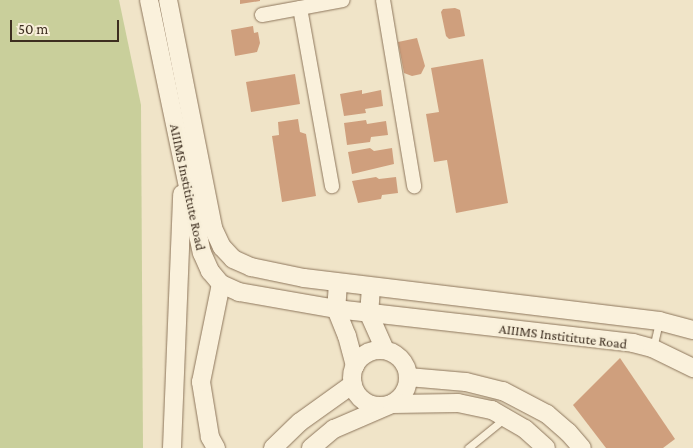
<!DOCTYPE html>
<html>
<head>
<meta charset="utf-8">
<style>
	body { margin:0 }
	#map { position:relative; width:693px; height:448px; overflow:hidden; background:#f0e4c8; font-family:"Crimson Pro",serif }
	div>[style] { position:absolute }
	.green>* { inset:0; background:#c9cf9b }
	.building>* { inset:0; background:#cf9f7d }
	.roads { filter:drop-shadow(0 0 1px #8d765c) drop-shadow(0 0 1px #8d765c) }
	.service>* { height:7px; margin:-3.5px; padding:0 3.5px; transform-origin:3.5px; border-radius:3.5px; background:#faf1dc }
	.minor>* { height:14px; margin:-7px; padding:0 7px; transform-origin:7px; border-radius:7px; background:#faf1dc }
	.tertiary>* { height:18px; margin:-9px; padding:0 9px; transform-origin:9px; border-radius:9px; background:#faf1dc }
	.tertiary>.ring { margin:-9px; padding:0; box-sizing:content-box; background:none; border:18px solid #faf1dc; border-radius:50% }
	span { translate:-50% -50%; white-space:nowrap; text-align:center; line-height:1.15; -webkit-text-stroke:4.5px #f7eed8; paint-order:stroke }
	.street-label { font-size:14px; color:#3d2e20 }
	.scale { position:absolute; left:10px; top:20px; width:109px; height:22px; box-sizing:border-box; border:2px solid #3d2e20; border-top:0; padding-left:6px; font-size:15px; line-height:18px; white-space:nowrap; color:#3d2e20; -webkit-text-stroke:4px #f7eed8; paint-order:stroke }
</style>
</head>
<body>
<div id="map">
	<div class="green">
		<div style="clip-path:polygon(0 0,119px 0,141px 105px,143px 448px,0 448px)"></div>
	</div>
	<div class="building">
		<div style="clip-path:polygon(240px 0,260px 0,260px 1px,240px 4px)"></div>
		<div style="clip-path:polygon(455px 8px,460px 10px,465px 36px,449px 39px,446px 36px,441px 12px,443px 9px)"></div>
		<div style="clip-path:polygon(253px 26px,254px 33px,258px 32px,260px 43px,257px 52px,235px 56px,231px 30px)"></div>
		<div style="clip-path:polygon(417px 38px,425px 66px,421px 74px,412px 76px,404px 73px,398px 42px)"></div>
		<div style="clip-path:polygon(483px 59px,508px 203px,456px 213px,447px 160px,434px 162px,426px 114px,439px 112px,431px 68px)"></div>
		<div style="clip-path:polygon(295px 74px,300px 104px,251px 112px,246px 82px)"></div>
		<div style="clip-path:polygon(362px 90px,362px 94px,381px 90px,383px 106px,365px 109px,366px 113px,344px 116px,340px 94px)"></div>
		<div style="clip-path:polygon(298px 119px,300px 132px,306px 134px,316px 196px,282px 202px,272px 136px,279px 135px,278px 122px)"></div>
		<div style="clip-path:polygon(366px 120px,367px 124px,386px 121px,388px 135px,371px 137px,370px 142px,347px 145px,344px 123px)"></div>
		<div style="clip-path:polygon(370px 148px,374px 151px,392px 148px,394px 164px,352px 174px,348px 152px)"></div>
		<div style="clip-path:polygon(376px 177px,379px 179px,396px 177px,398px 193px,382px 195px,381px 199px,358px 203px,352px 181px)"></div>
		<div style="clip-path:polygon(620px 358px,675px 439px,663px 448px,606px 448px,573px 405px)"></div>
	</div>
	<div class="roads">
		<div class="service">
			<div style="left:653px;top:348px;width:27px;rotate:-77deg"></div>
			<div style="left:468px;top:448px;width:48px;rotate:-39deg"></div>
		</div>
		<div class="minor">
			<div style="left:383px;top:0;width:189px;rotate:80.5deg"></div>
			<div style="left:300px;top:8px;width:181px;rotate:79.8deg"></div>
			<div style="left:262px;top:15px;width:82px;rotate:-10.5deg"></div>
		</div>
		<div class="tertiary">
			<div style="left:149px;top:0;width:258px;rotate:78.2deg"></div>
			<div style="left:202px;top:253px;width:20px;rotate:66deg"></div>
			<div style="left:210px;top:271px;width:17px;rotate:50deg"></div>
			<div style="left:221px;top:284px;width:20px;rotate:24deg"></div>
			<div style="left:239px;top:292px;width:98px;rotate:9.9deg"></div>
			<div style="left:336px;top:309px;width:299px;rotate:6.5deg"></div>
			<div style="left:633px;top:343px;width:20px;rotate:15deg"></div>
			<div style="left:652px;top:348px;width:46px;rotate:26deg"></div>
			<div style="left:168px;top:0;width:232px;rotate:78.8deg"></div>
			<div style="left:213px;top:228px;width:21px;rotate:65deg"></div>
			<div style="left:222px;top:247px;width:16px;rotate:47deg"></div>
			<div style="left:233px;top:259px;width:20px;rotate:24deg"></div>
			<div style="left:251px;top:267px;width:54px;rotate:11.7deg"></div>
			<div style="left:304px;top:278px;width:358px;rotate:6.9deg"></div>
			<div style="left:659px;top:321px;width:35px;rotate:15deg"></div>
			<div style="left:338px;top:283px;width:26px;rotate:94deg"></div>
			<div style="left:336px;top:309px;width:29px;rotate:68deg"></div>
			<div style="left:347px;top:336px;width:31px;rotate:75deg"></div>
			<div style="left:371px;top:287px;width:27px;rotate:94deg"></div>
			<div style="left:369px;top:314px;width:39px;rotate:66deg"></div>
			<div class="ring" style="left:352px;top:350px;width:38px;height:38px"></div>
			<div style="left:408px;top:377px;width:58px;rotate:4.9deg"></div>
			<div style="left:466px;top:382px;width:38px;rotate:14deg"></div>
			<div style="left:503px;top:391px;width:50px;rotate:27.6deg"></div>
			<div style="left:547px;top:414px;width:28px;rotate:41deg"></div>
			<div style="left:568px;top:432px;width:21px;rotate:49deg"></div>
			<div style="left:172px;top:448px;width:254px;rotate:-87.7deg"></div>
			<div style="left:216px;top:448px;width:13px;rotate:-119deg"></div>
			<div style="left:210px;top:437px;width:56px;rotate:-99.3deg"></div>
			<div style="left:201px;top:382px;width:100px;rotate:-78.5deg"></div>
			<div style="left:273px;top:448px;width:37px;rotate:-44deg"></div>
			<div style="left:300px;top:422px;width:65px;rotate:-35.6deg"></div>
			<div style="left:311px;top:448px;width:30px;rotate:-40deg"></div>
			<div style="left:334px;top:429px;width:63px;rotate:-23.3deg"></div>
			<div style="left:392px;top:404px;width:66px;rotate:-0.9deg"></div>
			<div style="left:458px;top:403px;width:35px;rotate:12deg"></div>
			<div style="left:492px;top:410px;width:38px;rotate:30deg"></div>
			<div style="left:525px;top:429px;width:28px;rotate:42deg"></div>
		</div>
	</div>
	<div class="street-label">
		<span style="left:188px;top:187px;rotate:78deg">AIIIMS Instititute Road</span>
		<span style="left:563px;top:336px;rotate:7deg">AIIIMS Instititute Road</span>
	</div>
	<div class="scale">50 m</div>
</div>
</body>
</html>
